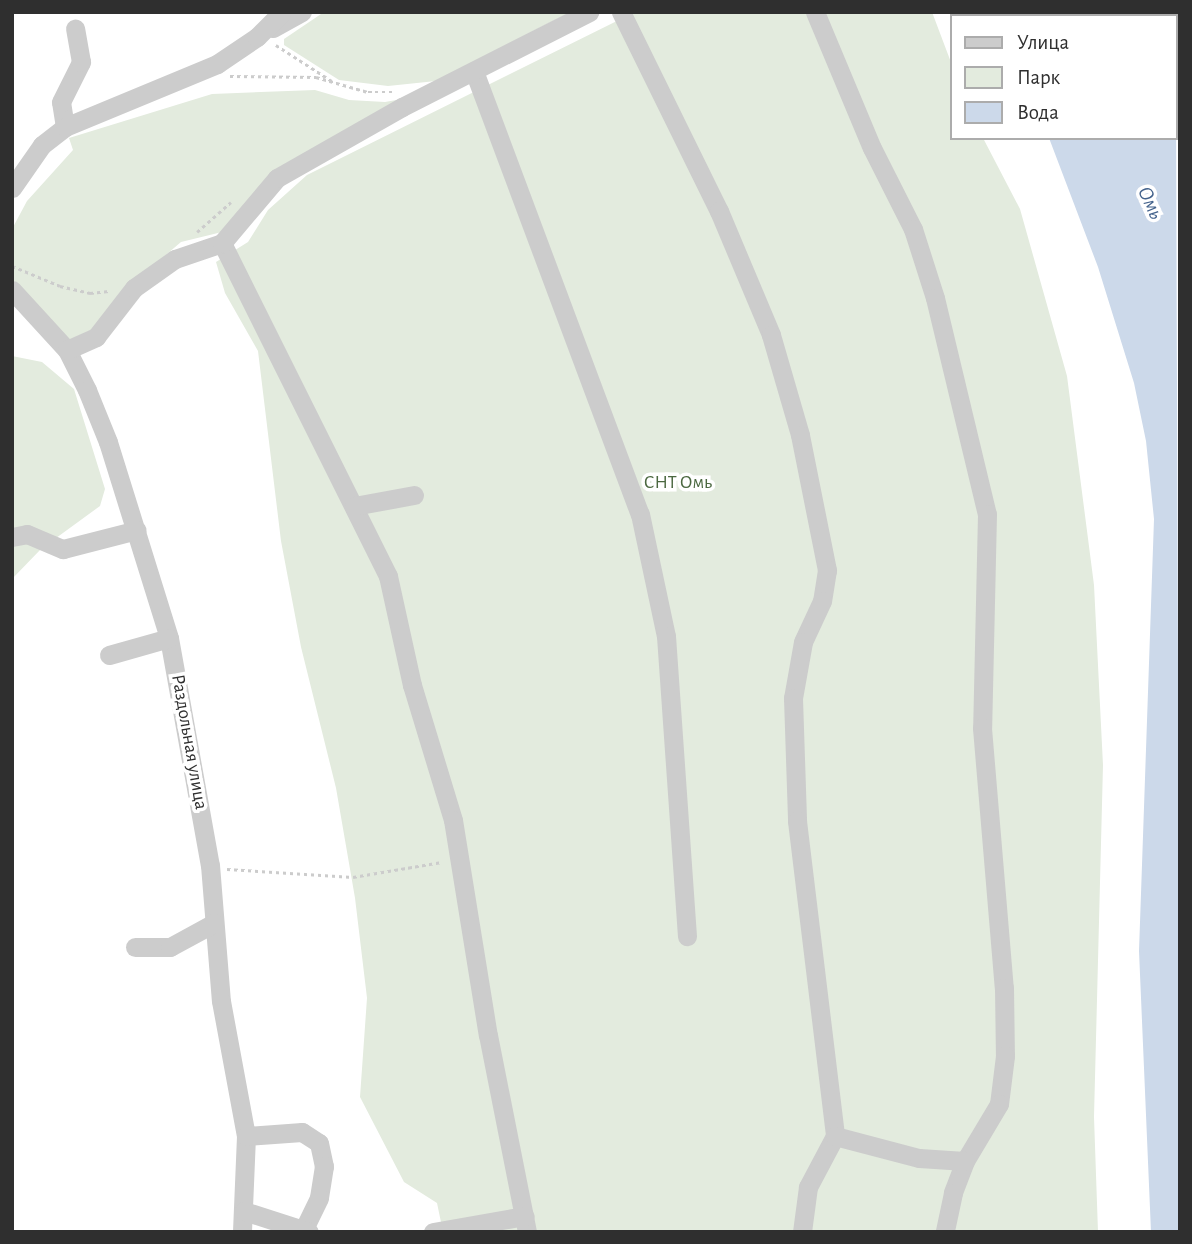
<!DOCTYPE html>
<html>
<head>
<meta charset="utf-8">
<style>
	body { margin:0 }
	#map { position:relative; width:1192px; height:1244px; overflow:hidden; background:#fff; font-family:"Alegreya Sans",sans-serif }
	div>[style] { position:absolute }
	.green>* { inset:0; background:#e3ebde }
	.water>* { inset:0; background:#ccd9ea }
	.path>* { height:2.5px; margin-top:-1.25px; transform-origin:0; background:repeating-linear-gradient(90deg,#ccc 0 3.5px,transparent 0 7px) }
	.minor>* { height:19px; margin:-9.5px; padding:0 9.5px; transform-origin:9.5px; border-radius:9.5px; background:#ccc }
	span { translate:-50% -50%; white-space:nowrap; text-align:center; line-height:1.15; -webkit-text-stroke:7px #fff; paint-order:stroke }
	.park-label { font-size:19px; color:#4b6840 }
	.street-label { font-size:19px; color:#2f2f2f }
	.water-label { font-size:21px; color:#43628c; font-style:italic }
	.frame { position:absolute; inset:0; border:14px solid #2f2f2f; pointer-events:none }
	.legend { position:absolute; left:950px; top:14px; width:228px; height:126px; box-sizing:border-box; background:#fff; border:2px solid #acacac; margin:0; padding:9px 12px; list-style:none; font-size:21px; color:#2f2f2f }
	.legend li { display:flex; align-items:center; gap:14px; height:35px }
	.legend b { width:35px; border:2px solid #acacac }
</style>
</head>
<body>
<div id="map">
	<div class="green">
		<div style="clip-path:polygon(324px 12px,570px 12px,436px 81px,388px 86px,339px 80px,284px 45px,284px 39px)"></div>
		<div style="clip-path:polygon(635px 12px,932px 12px,952px 65px,952px 138px,983px 138px,1020px 209px,1067px 376px,1094px 585px,1103px 765px,1094px 1117px,1098px 1232px,443px 1232px,437px 1203px,404px 1182px,360px 1097px,367px 998px,355px 898px,336px 788px,301px 647px,281px 541px,258px 351px,225px 293px,216px 262px,248px 242px,268px 210px,307px 175px)"></div>
		<div style="clip-path:polygon(315px 90px,349px 100px,385px 102px,413px 97px,355px 128px,222px 232px,181px 242px,139px 278px,96px 328px,67px 341px,18px 291px,12px 275px,12px 229px,27px 201px,73px 150px,69px 138px,212px 94px)"></div>
		<div style="clip-path:polygon(12px 356px,42px 362px,74px 389px,105px 489px,100px 506px,41px 549px,12px 579px)"></div>
	</div>
	<div class="water">
		<div style="clip-path:polygon(995px 12px,1135px 12px,1137px 16px,997px 16px)"></div>
		<div style="clip-path:polygon(1176px 106px,1180px 1232px,1151px 1232px,1139px 951px,1154px 519px,1146px 441px,1134px 383px,1098px 267px,1049px 138px,1176px 138px)"></div>
	</div>
	<div class="path">
		<div style="left:276px;top:45px;width:67px;rotate:32.7deg"></div>
		<div style="left:230px;top:76px;width:86px;rotate:0.7deg"></div>
		<div style="left:316px;top:77px;width:54px;rotate:16.1deg"></div>
		<div style="left:368px;top:92px;width:25px"></div>
		<div style="left:197px;top:232px;width:45px;rotate:-41.4deg"></div>
		<div style="left:12px;top:266px;width:52px;rotate:22.6deg"></div>
		<div style="left:60px;top:286px;width:31px;rotate:13deg"></div>
		<div style="left:90px;top:293px;width:19px;rotate:-6deg"></div>
		<div style="left:227px;top:869px;width:126px;rotate:3.6deg"></div>
		<div style="left:353px;top:877px;width:90px;rotate:-9.6deg"></div>
	</div>
	<div class="minor">
		<div style="left:621px;top:12px;width:222px;rotate:63.8deg"></div>
		<div style="left:719px;top:211px;width:134px;rotate:67.2deg"></div>
		<div style="left:771px;top:335px;width:104px;rotate:73.8deg"></div>
		<div style="left:800px;top:435px;width:138px;rotate:78.7deg"></div>
		<div style="left:827px;top:570px;width:31px;rotate:99deg"></div>
		<div style="left:822px;top:601px;width:45px;rotate:114.9deg"></div>
		<div style="left:803px;top:642px;width:57px;rotate:100.1deg"></div>
		<div style="left:793px;top:698px;width:123px;rotate:88.1deg"></div>
		<div style="left:797px;top:821px;width:317px;rotate:83.1deg"></div>
		<div style="left:835px;top:1136px;width:58px;rotate:117.9deg"></div>
		<div style="left:808px;top:1187px;width:45px;rotate:97.6deg"></div>
		<div style="left:815px;top:12px;width:147px;rotate:67.3deg"></div>
		<div style="left:872px;top:148px;width:91px;rotate:63.2deg"></div>
		<div style="left:913px;top:229px;width:72px;rotate:72.3deg"></div>
		<div style="left:935px;top:298px;width:222px;rotate:76.5deg"></div>
		<div style="left:987px;top:514px;width:214px;rotate:91.3deg"></div>
		<div style="left:982px;top:728px;width:261px;rotate:85.2deg"></div>
		<div style="left:1004px;top:988px;width:68px;rotate:89.2deg"></div>
		<div style="left:1005px;top:1056px;width:48px;rotate:97.1deg"></div>
		<div style="left:999px;top:1104px;width:66px;rotate:120.8deg"></div>
		<div style="left:965px;top:1161px;width:34px;rotate:111deg"></div>
		<div style="left:953px;top:1193px;width:40px;rotate:102deg"></div>
		<div style="left:273px;top:28px;width:33px;rotate:-29deg"></div>
		<div style="left:474px;top:71px;width:473px;rotate:69.5deg"></div>
		<div style="left:640px;top:514px;width:125px;rotate:78deg"></div>
		<div style="left:666px;top:636px;width:301px;rotate:86deg"></div>
		<div style="left:65px;top:127px;width:25px;rotate:-99deg"></div>
		<div style="left:61px;top:102px;width:45px;rotate:-63.4deg"></div>
		<div style="left:81px;top:62px;width:34px;rotate:-100deg"></div>
		<div style="left:12px;top:188px;width:52px;rotate:-55.1deg"></div>
		<div style="left:42px;top:145px;width:29px;rotate:-38deg"></div>
		<div style="left:65px;top:127px;width:165px;rotate:-22.5deg"></div>
		<div style="left:217px;top:64px;width:48px;rotate:-34deg"></div>
		<div style="left:257px;top:37px;width:35px;rotate:-45deg"></div>
		<div style="left:222px;top:243px;width:372px;rotate:63.5deg"></div>
		<div style="left:388px;top:576px;width:112px;rotate:77.6deg"></div>
		<div style="left:412px;top:685px;width:141px;rotate:73.1deg"></div>
		<div style="left:453px;top:820px;width:218px;rotate:80.8deg"></div>
		<div style="left:488px;top:1035px;width:201px;rotate:78.8deg"></div>
		<div style="left:12px;top:290px;width:81px;rotate:47.5deg"></div>
		<div style="left:67px;top:350px;width:45px;rotate:63.4deg"></div>
		<div style="left:87px;top:390px;width:56px;rotate:68deg"></div>
		<div style="left:108px;top:442px;width:205px;rotate:72.7deg"></div>
		<div style="left:169px;top:638px;width:231px;rotate:79.8deg"></div>
		<div style="left:210px;top:865px;width:136px;rotate:85.4deg"></div>
		<div style="left:221px;top:1001px;width:137px;rotate:79.5deg"></div>
		<div style="left:246px;top:1136px;width:96px;rotate:92.4deg"></div>
		<div style="left:67px;top:350px;width:32px;rotate:-24deg"></div>
		<div style="left:96px;top:337px;width:62px;rotate:-52.2deg"></div>
		<div style="left:134px;top:288px;width:50px;rotate:-35.3deg"></div>
		<div style="left:175px;top:259px;width:50px;rotate:-18.8deg"></div>
		<div style="left:222px;top:243px;width:85px;rotate:-49.8deg"></div>
		<div style="left:277px;top:178px;width:144px;rotate:-29.6deg"></div>
		<div style="left:402px;top:107px;width:210px;rotate:-26.9deg"></div>
		<div style="left:354px;top:506px;width:61px;rotate:-10.4deg"></div>
		<div style="left:12px;top:537px;width:15px;rotate:-11deg"></div>
		<div style="left:27px;top:534px;width:39px;rotate:23deg"></div>
		<div style="left:63px;top:549px;width:76px;rotate:-14.4deg"></div>
		<div style="left:109px;top:655px;width:62px;rotate:-15.8deg"></div>
		<div style="left:135px;top:947px;width:35px"></div>
		<div style="left:170px;top:947px;width:50px;rotate:-28.6deg"></div>
		<div style="left:246px;top:1136px;width:56px;rotate:-4.1deg"></div>
		<div style="left:302px;top:1132px;width:20px;rotate:33deg"></div>
		<div style="left:319px;top:1143px;width:24px;rotate:78deg"></div>
		<div style="left:324px;top:1166px;width:32px;rotate:99deg"></div>
		<div style="left:319px;top:1198px;width:34px;rotate:116deg"></div>
		<div style="left:835px;top:1136px;width:87px;rotate:14.7deg"></div>
		<div style="left:919px;top:1158px;width:46px;rotate:3.7deg"></div>
		<div style="left:244px;top:1211px;width:68px;rotate:17.9deg"></div>
		<div style="left:433px;top:1232px;width:93px;rotate:-9.9deg"></div>
	</div>
	<div class="park-label">
		<span style="left:678px;top:483px">СНТ Омь</span>
	</div>
	<div class="street-label">
		<span style="left:189px;top:742px;rotate:80deg">Раздольная улица</span>
	</div>
	<div class="water-label">
		<span style="left:1150px;top:203px;rotate:65deg">Омь</span>
	</div>
	<div class="frame"></div>
	<ul class="legend">
	<li><b style="height:9px;background:#ccc"></b>Улица</li>
	<li><b style="height:19px;background:#e3ebde"></b>Парк</li>
	<li><b style="height:19px;background:#ccd9ea"></b>Вода</li>
	</ul>
</div>
</body>
</html>
